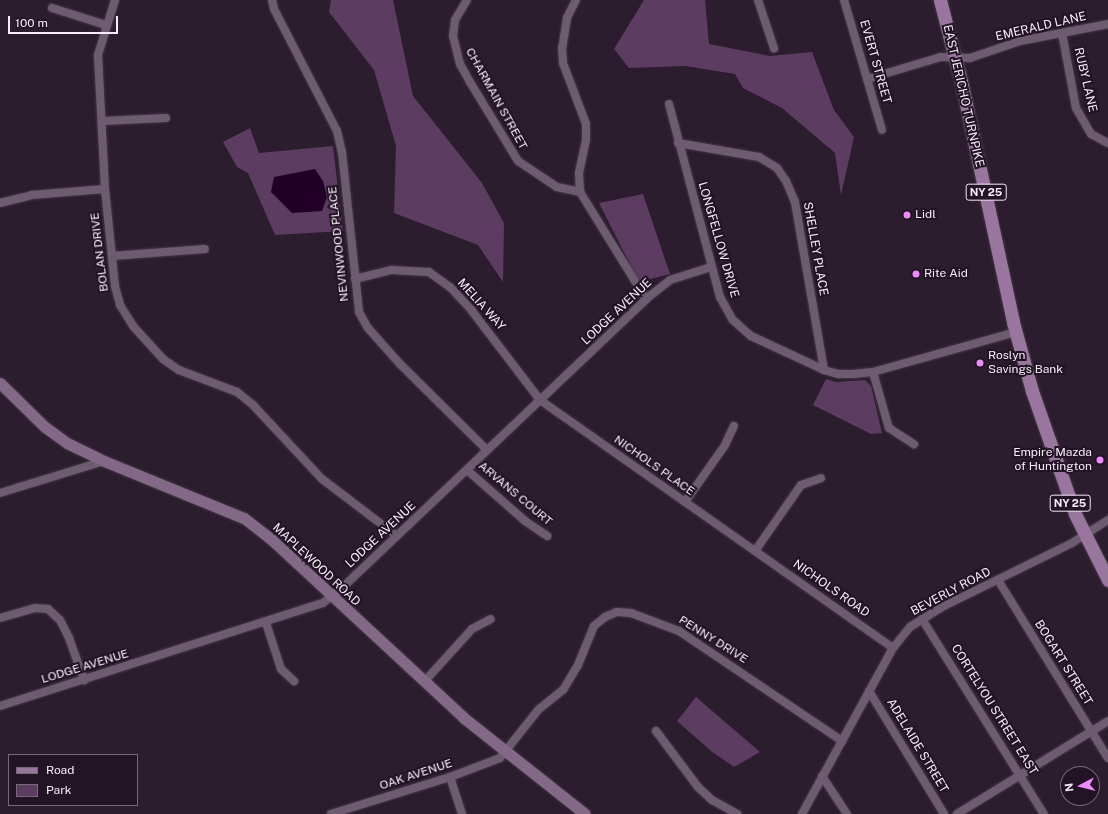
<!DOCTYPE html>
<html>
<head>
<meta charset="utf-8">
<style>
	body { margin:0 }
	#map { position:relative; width:1108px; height:814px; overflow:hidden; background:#2c1d2e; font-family:"Public Sans",sans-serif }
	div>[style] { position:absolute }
	.green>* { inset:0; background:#5d3c62 }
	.water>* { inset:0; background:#210027 }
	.roads { filter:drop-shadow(0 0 1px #463948) drop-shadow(0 0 1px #463948) }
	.street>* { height:8px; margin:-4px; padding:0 4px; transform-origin:4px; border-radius:4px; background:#6d5c70 }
	.secondary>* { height:11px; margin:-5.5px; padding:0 5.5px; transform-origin:5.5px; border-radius:5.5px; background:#836987 }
	.primary>* { height:13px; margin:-6.5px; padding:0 6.5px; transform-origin:6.5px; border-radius:6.5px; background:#99769e }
	.dots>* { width:11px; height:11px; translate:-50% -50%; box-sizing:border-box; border:2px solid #221424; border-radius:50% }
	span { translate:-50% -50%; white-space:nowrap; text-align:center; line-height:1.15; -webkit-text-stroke:4px #221424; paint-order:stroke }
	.shield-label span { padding:1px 3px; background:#221424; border:1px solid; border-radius:3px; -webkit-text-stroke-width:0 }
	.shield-label { font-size:11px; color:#f6ecf7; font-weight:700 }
	.street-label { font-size:12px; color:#f6ecf7 }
	.poi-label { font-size:12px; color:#f6ecf7 }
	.left { translate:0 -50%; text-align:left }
	.right { translate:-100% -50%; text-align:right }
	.legend { position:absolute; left:8px; top:754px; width:130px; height:52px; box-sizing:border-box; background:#221424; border:1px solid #776a78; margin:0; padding:5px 7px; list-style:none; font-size:12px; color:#f6ecf7 }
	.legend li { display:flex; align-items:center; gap:8px; height:20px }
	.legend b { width:20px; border:1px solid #776a78 }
	.north { position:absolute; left:1060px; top:766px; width:40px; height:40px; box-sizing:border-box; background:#221424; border:1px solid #776a78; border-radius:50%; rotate:263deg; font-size:11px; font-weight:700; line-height:16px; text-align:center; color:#f6ecf7 }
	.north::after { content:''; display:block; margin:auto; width:14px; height:18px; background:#ec8cfb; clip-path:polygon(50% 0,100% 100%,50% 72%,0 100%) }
	.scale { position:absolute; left:8px; top:16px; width:110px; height:18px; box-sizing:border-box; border:2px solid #f6ecf7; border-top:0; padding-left:5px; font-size:12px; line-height:14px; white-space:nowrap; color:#f6ecf7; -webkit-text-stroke:3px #221424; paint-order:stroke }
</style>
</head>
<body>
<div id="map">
	<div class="green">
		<div style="clip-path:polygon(331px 0,393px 0,413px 96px,482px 183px,504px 223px,503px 282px,478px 245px,394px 213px,396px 146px,374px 70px,329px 12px)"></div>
		<div style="clip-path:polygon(644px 0,705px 0,709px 44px,770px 56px,812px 52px,834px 110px,854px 137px,841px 195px,835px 153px,782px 108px,743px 88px,735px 74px,685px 66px,629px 68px,614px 49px)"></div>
		<div style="clip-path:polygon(evenodd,250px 128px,259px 153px,333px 146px,343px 231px,275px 235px,248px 173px,237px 167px,223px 142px,250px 128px,315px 169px,279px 198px,271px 192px,315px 169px)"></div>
		<div style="clip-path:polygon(643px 194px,670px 274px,639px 282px,599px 203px)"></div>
		<div style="clip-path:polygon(826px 379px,836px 382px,865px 380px,871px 386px,882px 433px,871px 434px,813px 405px)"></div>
		<div style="clip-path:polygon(696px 697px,760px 752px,734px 767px,711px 751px,677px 721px)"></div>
	</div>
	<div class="water">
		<div style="clip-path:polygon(315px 169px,323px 181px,327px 197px,322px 211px,292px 213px,271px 192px,274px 177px)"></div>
	</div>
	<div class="roads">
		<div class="street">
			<div style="left:115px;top:0;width:58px;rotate:107.2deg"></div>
			<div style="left:98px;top:55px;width:134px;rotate:87deg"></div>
			<div style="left:105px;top:189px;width:98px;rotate:84.1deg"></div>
			<div style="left:115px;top:286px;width:20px;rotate:75deg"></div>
			<div style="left:120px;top:305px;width:25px;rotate:58deg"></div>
			<div style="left:133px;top:326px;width:45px;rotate:47.7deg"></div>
			<div style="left:163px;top:359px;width:19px;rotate:35deg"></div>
			<div style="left:179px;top:370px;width:62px;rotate:20.8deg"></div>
			<div style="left:237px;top:392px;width:21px;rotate:39deg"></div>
			<div style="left:253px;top:405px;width:101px;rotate:47deg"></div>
			<div style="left:322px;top:479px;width:94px;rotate:37.2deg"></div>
			<div style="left:272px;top:0;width:9px;rotate:77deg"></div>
			<div style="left:274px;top:9px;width:137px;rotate:62.7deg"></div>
			<div style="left:337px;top:131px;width:22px;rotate:77deg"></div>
			<div style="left:342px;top:152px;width:161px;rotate:83.9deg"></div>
			<div style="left:359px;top:312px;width:18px;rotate:61deg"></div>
			<div style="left:368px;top:328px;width:48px;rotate:48.4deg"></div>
			<div style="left:400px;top:364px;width:122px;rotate:44.7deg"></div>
			<div style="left:467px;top:0;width:23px;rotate:121deg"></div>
			<div style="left:455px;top:20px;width:16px;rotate:97deg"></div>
			<div style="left:453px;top:36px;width:29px;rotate:76deg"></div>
			<div style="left:460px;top:64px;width:21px;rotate:61deg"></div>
			<div style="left:470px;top:82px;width:92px;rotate:58.7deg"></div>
			<div style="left:518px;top:161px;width:47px;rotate:33.7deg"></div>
			<div style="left:557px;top:187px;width:24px;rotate:12deg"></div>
			<div style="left:580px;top:192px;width:126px;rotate:58.3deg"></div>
			<div style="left:576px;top:0;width:20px;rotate:117deg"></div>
			<div style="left:567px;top:18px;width:30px;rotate:99deg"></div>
			<div style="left:562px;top:48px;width:15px;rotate:86deg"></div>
			<div style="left:563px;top:63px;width:65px;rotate:69.3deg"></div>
			<div style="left:586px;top:124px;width:16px;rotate:90deg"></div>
			<div style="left:586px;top:140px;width:34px;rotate:102deg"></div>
			<div style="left:579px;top:173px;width:19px;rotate:87deg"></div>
			<div style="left:758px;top:0;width:51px;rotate:71.6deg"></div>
			<div style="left:844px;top:0;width:135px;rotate:73.7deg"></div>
			<div style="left:52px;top:8px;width:57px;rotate:17.5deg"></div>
			<div style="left:1062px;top:33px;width:76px;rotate:79.4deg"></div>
			<div style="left:1076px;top:108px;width:30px;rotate:60deg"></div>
			<div style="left:1091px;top:134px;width:19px;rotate:28deg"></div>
			<div style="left:867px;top:79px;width:77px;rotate:-16.6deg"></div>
			<div style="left:941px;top:57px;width:29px;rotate:2deg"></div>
			<div style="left:970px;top:58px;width:53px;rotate:-18.8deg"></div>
			<div style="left:1020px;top:41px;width:90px;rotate:-10.9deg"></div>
			<div style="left:669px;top:104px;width:200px;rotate:75.2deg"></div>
			<div style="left:720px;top:297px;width:26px;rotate:61deg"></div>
			<div style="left:733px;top:320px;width:24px;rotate:42deg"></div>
			<div style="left:751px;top:336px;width:81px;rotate:25deg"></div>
			<div style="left:824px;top:370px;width:15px;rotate:16deg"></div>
			<div style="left:838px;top:374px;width:15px"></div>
			<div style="left:853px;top:374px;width:20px;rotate:-6deg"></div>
			<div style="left:873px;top:372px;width:148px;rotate:-15.6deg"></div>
			<div style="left:102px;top:121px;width:64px;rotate:-2.7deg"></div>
			<div style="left:678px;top:143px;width:82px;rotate:9.8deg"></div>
			<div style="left:759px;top:157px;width:21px;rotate:31deg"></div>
			<div style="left:777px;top:168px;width:16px;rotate:55deg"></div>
			<div style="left:786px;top:181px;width:23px;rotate:67deg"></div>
			<div style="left:795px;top:202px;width:170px;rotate:80.2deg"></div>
			<div style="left:0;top:203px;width:32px;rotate:-14deg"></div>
			<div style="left:31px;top:195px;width:74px;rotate:-4.6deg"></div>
			<div style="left:112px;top:256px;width:93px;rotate:-4.3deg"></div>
			<div style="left:355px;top:279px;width:37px;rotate:-14deg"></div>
			<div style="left:391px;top:270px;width:38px;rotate:3deg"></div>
			<div style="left:429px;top:272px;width:26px;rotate:36deg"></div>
			<div style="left:450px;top:287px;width:33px;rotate:47deg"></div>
			<div style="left:472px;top:311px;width:112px;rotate:52.6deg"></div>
			<div style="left:540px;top:400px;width:431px;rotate:35.1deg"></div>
			<div style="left:873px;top:372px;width:58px;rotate:74.1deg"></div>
			<div style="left:889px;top:428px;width:30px;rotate:33deg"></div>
			<div style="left:467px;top:470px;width:77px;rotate:41.3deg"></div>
			<div style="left:525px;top:521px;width:27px;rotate:34deg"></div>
			<div style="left:0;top:493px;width:109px;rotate:-17.1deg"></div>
			<div style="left:685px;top:502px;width:70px;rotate:-54.9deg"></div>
			<div style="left:725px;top:445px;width:21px;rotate:-65deg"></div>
			<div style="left:755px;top:551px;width:80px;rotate:-55.1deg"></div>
			<div style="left:801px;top:485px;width:21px;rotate:-19deg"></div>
			<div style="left:998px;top:580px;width:209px;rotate:58.3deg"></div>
			<div style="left:0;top:618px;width:36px;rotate:-16deg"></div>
			<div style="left:35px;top:608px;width:13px;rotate:4deg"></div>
			<div style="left:48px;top:609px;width:16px;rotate:43deg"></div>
			<div style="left:60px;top:620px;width:20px;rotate:63deg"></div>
			<div style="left:69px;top:638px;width:45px;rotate:70.3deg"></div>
			<div style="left:922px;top:619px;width:230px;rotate:58deg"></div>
			<div style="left:266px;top:623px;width:48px;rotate:71.9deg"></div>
			<div style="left:281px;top:669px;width:18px;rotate:43deg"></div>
			<div style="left:424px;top:682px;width:72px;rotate:-47.8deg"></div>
			<div style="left:472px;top:629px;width:21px;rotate:-28deg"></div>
			<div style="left:869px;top:691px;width:144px;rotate:58.6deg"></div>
			<div style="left:0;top:706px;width:339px;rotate:-17.7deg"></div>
			<div style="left:323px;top:603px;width:26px;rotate:-39deg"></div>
			<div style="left:343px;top:587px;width:418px;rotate:-43.5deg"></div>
			<div style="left:646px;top:299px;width:31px;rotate:-38deg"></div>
			<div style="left:670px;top:280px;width:43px;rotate:-17.6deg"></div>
			<div style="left:656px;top:731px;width:70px;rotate:53.1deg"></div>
			<div style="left:698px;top:787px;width:19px;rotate:43deg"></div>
			<div style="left:712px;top:800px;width:29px;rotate:29deg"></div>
			<div style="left:822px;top:776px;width:45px;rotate:56.7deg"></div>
			<div style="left:450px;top:777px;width:39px;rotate:72deg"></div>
			<div style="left:331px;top:814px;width:125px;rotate:-17.3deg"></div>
			<div style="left:450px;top:777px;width:53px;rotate:-20.8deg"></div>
			<div style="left:500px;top:758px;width:61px;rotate:-51.6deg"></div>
			<div style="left:538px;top:710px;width:32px;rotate:-39deg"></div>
			<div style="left:563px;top:690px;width:29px;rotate:-59deg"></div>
			<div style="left:578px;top:665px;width:42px;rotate:-67.7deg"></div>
			<div style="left:594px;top:626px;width:14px;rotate:-39deg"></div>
			<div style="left:605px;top:617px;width:13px;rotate:-23deg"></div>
			<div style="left:617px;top:612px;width:14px;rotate:4deg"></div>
			<div style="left:631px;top:613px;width:51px;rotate:20.6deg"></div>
			<div style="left:679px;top:631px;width:197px;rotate:34deg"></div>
			<div style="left:802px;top:814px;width:189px;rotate:-61.3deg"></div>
			<div style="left:893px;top:648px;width:27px;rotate:-51deg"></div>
			<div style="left:910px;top:627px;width:38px;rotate:-32deg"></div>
			<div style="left:942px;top:607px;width:145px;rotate:-26.2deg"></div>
			<div style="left:1072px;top:543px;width:43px;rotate:-32.6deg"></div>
			<div style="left:957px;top:814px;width:177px;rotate:-31.6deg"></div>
		</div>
		<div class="secondary">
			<div style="left:0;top:383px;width:63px;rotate:44.4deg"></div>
			<div style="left:45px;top:427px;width:27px;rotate:36deg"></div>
			<div style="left:67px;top:443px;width:41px;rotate:25.9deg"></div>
			<div style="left:104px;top:461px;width:151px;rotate:22.2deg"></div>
			<div style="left:244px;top:518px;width:34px;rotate:38deg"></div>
			<div style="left:271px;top:539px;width:263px;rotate:42.8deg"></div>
			<div style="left:464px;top:718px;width:154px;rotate:38.4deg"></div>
		</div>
		<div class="primary">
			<div style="left:940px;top:0;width:84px;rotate:75.5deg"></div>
			<div style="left:961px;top:81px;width:247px;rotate:77.8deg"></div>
			<div style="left:1013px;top:322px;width:72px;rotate:74.6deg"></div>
			<div style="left:1032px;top:391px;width:130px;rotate:70.7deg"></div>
			<div style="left:1075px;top:514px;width:74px;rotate:63.4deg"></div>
		</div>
	</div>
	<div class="dots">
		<div style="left:907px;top:215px;background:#ec8cfb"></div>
		<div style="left:916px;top:274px;background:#ec8cfb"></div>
		<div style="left:980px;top:363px;background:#ec8cfb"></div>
		<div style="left:1100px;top:460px;background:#ec8cfb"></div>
	</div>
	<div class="shield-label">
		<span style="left:986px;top:192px">NY 25</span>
		<span style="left:1070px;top:503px">NY 25</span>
	</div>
	<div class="street-label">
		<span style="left:1041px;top:27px;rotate:-13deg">EMERALD LANE</span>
		<span style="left:875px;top:62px;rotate:74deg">EVERT STREET</span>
		<span style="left:1085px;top:80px;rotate:77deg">RUBY LANE</span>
		<span style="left:963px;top:96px;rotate:77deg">EAST JERICHO TURNPIKE</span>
		<span style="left:496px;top:99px;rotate:61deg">CHARMAIN STREET</span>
		<span style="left:718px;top:240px;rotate:74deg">LONGFELLOW DRIVE</span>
		<span style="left:339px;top:244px;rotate:-96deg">NEVINWOOD PLACE</span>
		<span style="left:815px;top:249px;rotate:80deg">SHELLEY PLACE</span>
		<span style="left:100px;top:252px;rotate:-97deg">BOLAN DRIVE</span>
		<span style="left:481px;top:305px;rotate:48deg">MELIA WAY</span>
		<span style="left:617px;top:312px;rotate:-43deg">LODGE AVENUE</span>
		<span style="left:654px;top:466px;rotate:35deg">NICHOLS PLACE</span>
		<span style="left:515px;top:494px;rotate:40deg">ARVANS COURT</span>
		<span style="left:381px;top:535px;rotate:-43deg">LODGE AVENUE</span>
		<span style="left:316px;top:565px;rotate:43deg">MAPLEWOOD ROAD</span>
		<span style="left:831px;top:589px;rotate:35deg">NICHOLS ROAD</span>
		<span style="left:951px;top:592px;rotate:-28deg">BEVERLY ROAD</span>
		<span style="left:713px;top:640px;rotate:32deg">PENNY DRIVE</span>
		<span style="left:1063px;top:663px;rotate:58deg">BOGART STREET</span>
		<span style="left:85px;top:667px;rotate:-17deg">LODGE AVENUE</span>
		<span style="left:994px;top:710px;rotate:58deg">CORTELYOU STREET EAST</span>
		<span style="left:917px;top:746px;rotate:59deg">ADELAIDE STREET</span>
		<span style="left:416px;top:775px;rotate:-18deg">OAK AVENUE</span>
	</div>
	<div class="poi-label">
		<span class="left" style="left:915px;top:215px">Lidl</span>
		<span class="left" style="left:924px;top:274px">Rite Aid</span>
		<span class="left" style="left:988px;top:363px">Roslyn<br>Savings Bank</span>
		<span class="right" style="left:1092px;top:460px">Empire Mazda<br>of Huntington</span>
	</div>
	<ul class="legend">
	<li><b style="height:5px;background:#99769e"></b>Road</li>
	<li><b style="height:11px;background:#5d3c62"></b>Park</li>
	</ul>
	<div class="north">N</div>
	<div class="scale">100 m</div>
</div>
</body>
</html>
